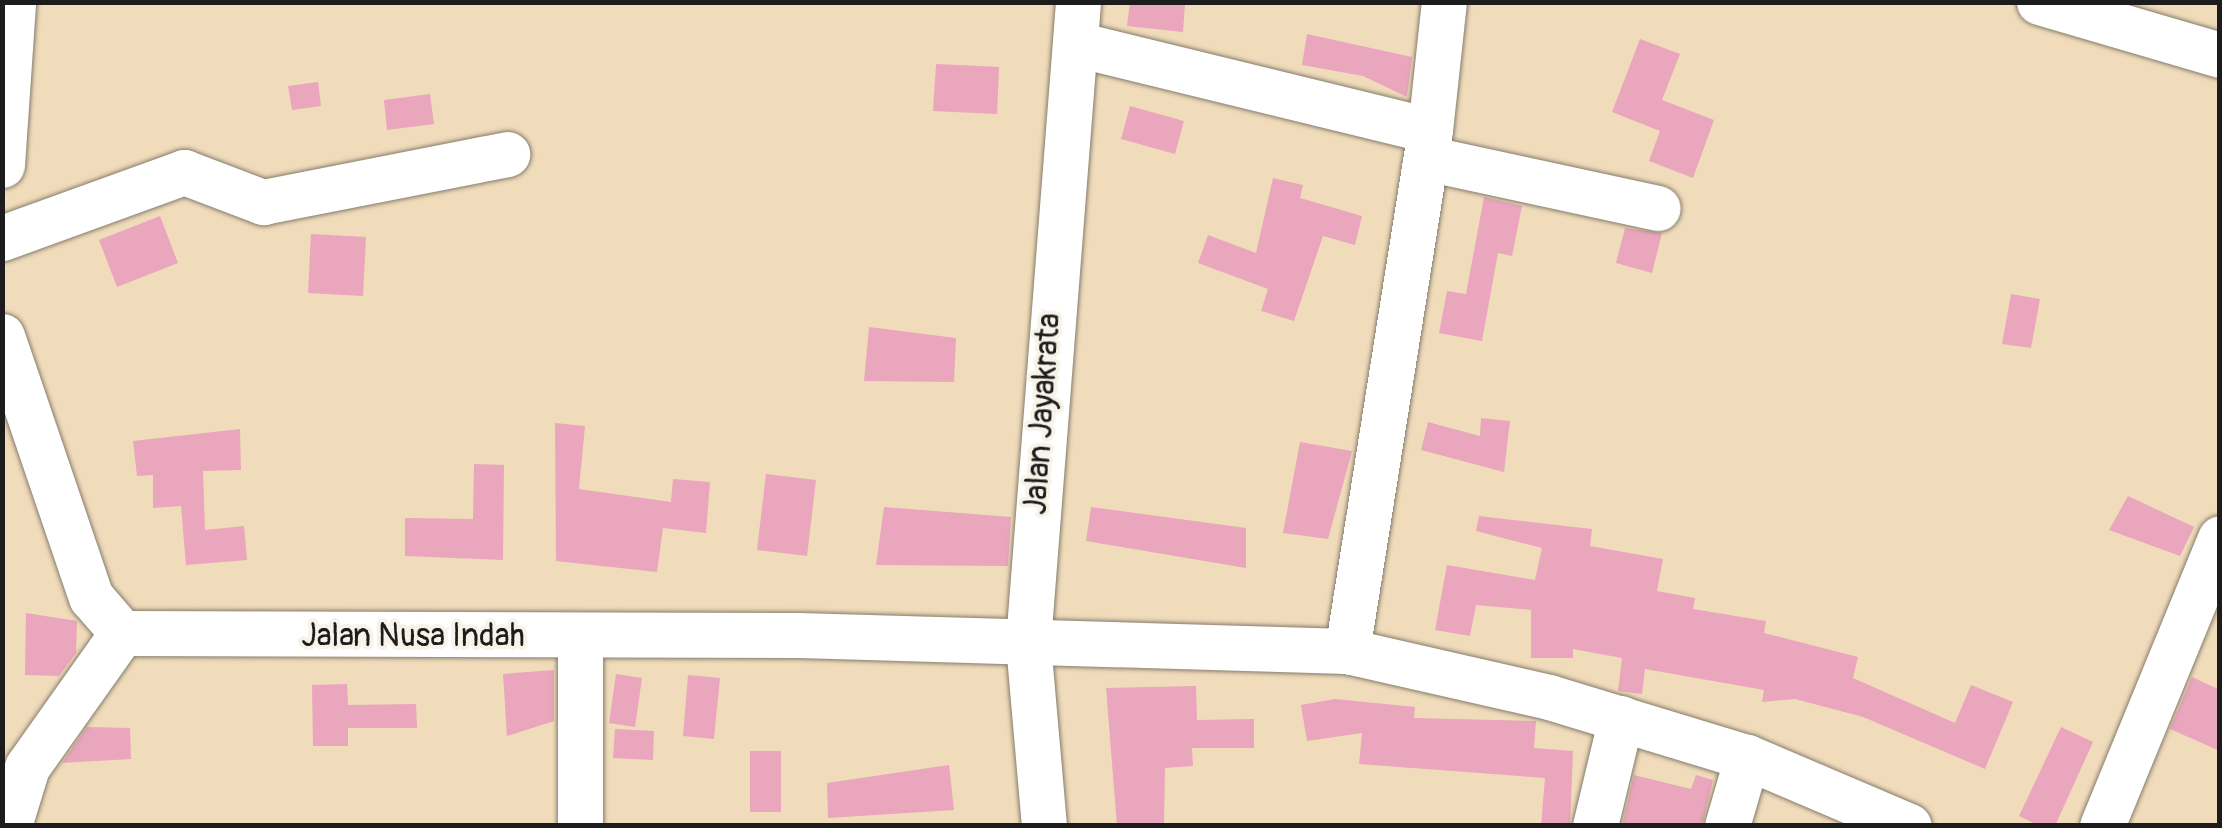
<!DOCTYPE html>
<html>
<head>
<meta charset="utf-8">
<style>
	body { margin:0 }
	#map { position:relative; width:2222px; height:828px; overflow:hidden; background:#f0dcbb; font-family:Pangolin,sans-serif }
	div>[style] { position:absolute }
	.building>* { inset:0; background:#e9a6bc }
	.roads { filter:drop-shadow(0 0 2px #867c6c) drop-shadow(0 0 2px #867c6c) }
	.minor>* { height:45px; margin:-22.5px; padding:0 22.5px; transform-origin:22.5px; border-radius:22.5px; background:#fff }
	span { translate:-50% -50%; white-space:nowrap; text-align:center; line-height:1.15; -webkit-text-stroke:8px #f7f3e8; paint-order:stroke }
	.street-label { font-size:32px; color:#1c1c1c }
	.frame { position:absolute; inset:0; border:5px solid #1c1c1c; pointer-events:none }
</style>
</head>
<body>
<div id="map">
	<div class="building">
		<div style="clip-path:polygon(1130px 2px,1185px 4px,1183px 32px,1127px 26px)"></div>
		<div style="clip-path:polygon(1307px 34px,1412px 57px,1407px 97px,1363px 76px,1302px 65px)"></div>
		<div style="clip-path:polygon(1640px 39px,1680px 54px,1662px 100px,1714px 120px,1693px 178px,1649px 161px,1660px 131px,1612px 112px)"></div>
		<div style="clip-path:polygon(936px 64px,999px 67px,997px 114px,933px 111px)"></div>
		<div style="clip-path:polygon(318px 82px,321px 106px,292px 110px,288px 86px)"></div>
		<div style="clip-path:polygon(430px 94px,434px 124px,387px 130px,384px 100px)"></div>
		<div style="clip-path:polygon(1130px 106px,1184px 121px,1175px 154px,1121px 139px)"></div>
		<div style="clip-path:polygon(1273px 178px,1303px 185px,1300px 198px,1362px 216px,1355px 245px,1323px 236px,1294px 321px,1261px 311px,1268px 289px,1198px 263px,1208px 235px,1256px 253px)"></div>
		<div style="clip-path:polygon(1484px 197px,1522px 206px,1512px 256px,1498px 253px,1482px 341px,1439px 333px,1447px 291px,1466px 294px)"></div>
		<div style="clip-path:polygon(160px 216px,178px 263px,117px 287px,99px 240px)"></div>
		<div style="clip-path:polygon(1625px 228px,1662px 233px,1652px 273px,1616px 263px)"></div>
		<div style="clip-path:polygon(311px 234px,366px 237px,363px 296px,308px 293px)"></div>
		<div style="clip-path:polygon(2011px 294px,2040px 299px,2031px 348px,2002px 344px)"></div>
		<div style="clip-path:polygon(869px 327px,956px 338px,954px 382px,864px 381px)"></div>
		<div style="clip-path:polygon(1481px 418px,1510px 421px,1504px 472px,1421px 450px,1428px 422px,1480px 436px)"></div>
		<div style="clip-path:polygon(555px 423px,585px 426px,579px 489px,671px 502px,673px 479px,710px 482px,706px 533px,663px 528px,657px 572px,556px 561px)"></div>
		<div style="clip-path:polygon(240px 429px,241px 470px,203px 471px,205px 530px,244px 526px,247px 560px,186px 565px,181px 506px,153px 508px,153px 475px,137px 476px,133px 441px)"></div>
		<div style="clip-path:polygon(1300px 442px,1352px 451px,1328px 539px,1283px 533px)"></div>
		<div style="clip-path:polygon(474px 464px,504px 465px,503px 560px,405px 556px,405px 518px,473px 519px)"></div>
		<div style="clip-path:polygon(766px 474px,816px 480px,807px 556px,757px 550px)"></div>
		<div style="clip-path:polygon(2128px 496px,2194px 527px,2180px 556px,2109px 530px)"></div>
		<div style="clip-path:polygon(884px 507px,1011px 517px,1008px 566px,876px 565px)"></div>
		<div style="clip-path:polygon(1091px 507px,1246px 528px,1246px 568px,1086px 541px)"></div>
		<div style="clip-path:polygon(1479px 516px,1592px 529px,1590px 546px,1663px 559px,1657px 591px,1695px 598px,1693px 609px,1766px 621px,1764px 633px,1858px 657px,1853px 678px,1955px 723px,1971px 685px,2013px 702px,1985px 769px,1863px 717px,1795px 699px,1762px 702px,1764px 690px,1645px 669px,1642px 694px,1618px 691px,1622px 658px,1573px 649px,1573px 658px,1531px 658px,1531px 610px,1476px 605px,1470px 636px,1435px 630px,1447px 565px,1535px 580px,1542px 548px,1476px 531px)"></div>
		<div style="clip-path:polygon(26px 613px,77px 621px,76px 653px,59px 676px,25px 675px)"></div>
		<div style="clip-path:polygon(554px 670px,554px 721px,507px 736px,503px 674px)"></div>
		<div style="clip-path:polygon(616px 674px,642px 678px,635px 727px,609px 723px)"></div>
		<div style="clip-path:polygon(688px 675px,720px 678px,714px 739px,683px 736px)"></div>
		<div style="clip-path:polygon(2192px 677px,2220px 690px,2220px 751px,2170px 729px)"></div>
		<div style="clip-path:polygon(347px 684px,348px 705px,416px 704px,417px 728px,348px 728px,348px 746px,313px 746px,312px 685px)"></div>
		<div style="clip-path:polygon(1196px 686px,1197px 720px,1254px 719px,1254px 748px,1192px 748px,1193px 766px,1165px 768px,1164px 826px,1117px 826px,1106px 688px)"></div>
		<div style="clip-path:polygon(1335px 699px,1415px 707px,1414px 718px,1536px 721px,1534px 748px,1573px 751px,1570px 826px,1541px 826px,1545px 778px,1359px 764px,1362px 733px,1307px 741px,1301px 705px)"></div>
		<div style="clip-path:polygon(87px 727px,130px 728px,131px 759px,62px 763px)"></div>
		<div style="clip-path:polygon(2061px 727px,2093px 742px,2055px 826px,2040px 826px,2019px 816px)"></div>
		<div style="clip-path:polygon(615px 729px,654px 731px,653px 760px,613px 758px)"></div>
		<div style="clip-path:polygon(750px 751px,781px 751px,781px 812px,750px 812px)"></div>
		<div style="clip-path:polygon(949px 765px,954px 810px,828px 818px,827px 783px)"></div>
		<div style="clip-path:polygon(1634px 775px,1691px 789px,1696px 775px,1713px 780px,1702px 826px,1622px 826px)"></div>
	</div>
	<div class="roads">
		<div class="minor">
			<div style="left:2039px;top:2px;width:189px;rotate:16.3deg"></div>
			<div style="left:1076px;top:44px;width:364px;rotate:13.7deg"></div>
			<div style="left:1430px;top:130px;width:528px;rotate:99.05deg"></div>
			<div style="left:1430px;top:130px;width:129px;rotate:-83.8deg"></div>
			<div style="left:1426px;top:158px;width:237px;rotate:12.2deg"></div>
			<div style="left:2px;top:165px;width:163px;rotate:-86.1deg"></div>
			<div style="left:2px;top:238px;width:194px;rotate:-19.9deg"></div>
			<div style="left:184px;top:172px;width:85px;rotate:20.8deg"></div>
			<div style="left:263px;top:202px;width:249px;rotate:-11.1deg"></div>
			<div style="left:2px;top:336px;width:276px;rotate:71.2deg"></div>
			<div style="left:91px;top:597px;width:48px;rotate:49.3deg"></div>
			<div style="left:122px;top:633px;width:677px;rotate:0.17deg"></div>
			<div style="left:799px;top:635px;width:548px;rotate:1.67deg"></div>
			<div style="left:1347px;top:651px;width:207px;rotate:12.8deg"></div>
			<div style="left:1549px;top:697px;width:207px;rotate:16.9deg"></div>
			<div style="left:1747px;top:757px;width:176px;rotate:23.1deg"></div>
			<div style="left:9px;top:826px;width:62px;rotate:-73deg"></div>
			<div style="left:27px;top:767px;width:164px;rotate:-54.7deg"></div>
			<div style="left:580px;top:826px;width:191px;rotate:-90deg"></div>
			<div style="left:1044px;top:826px;width:185px;rotate:-95deg"></div>
			<div style="left:1028px;top:642px;width:642px;rotate:-85.53deg"></div>
			<div style="left:1595px;top:826px;width:111px;rotate:-76.5deg"></div>
			<div style="left:1727px;top:826px;width:72px;rotate:-73.8deg"></div>
			<div style="left:2102px;top:826px;width:311px;rotate:-67.7deg"></div>
		</div>
	</div>
	<div class="street-label">
		<span style="left:1043px;top:414px;rotate:-86deg">Jalan Jayakrata</span>
		<span style="left:413px;top:636px">Jalan Nusa Indah</span>
	</div>
	<div class="frame"></div>
</div>
</body>
</html>
